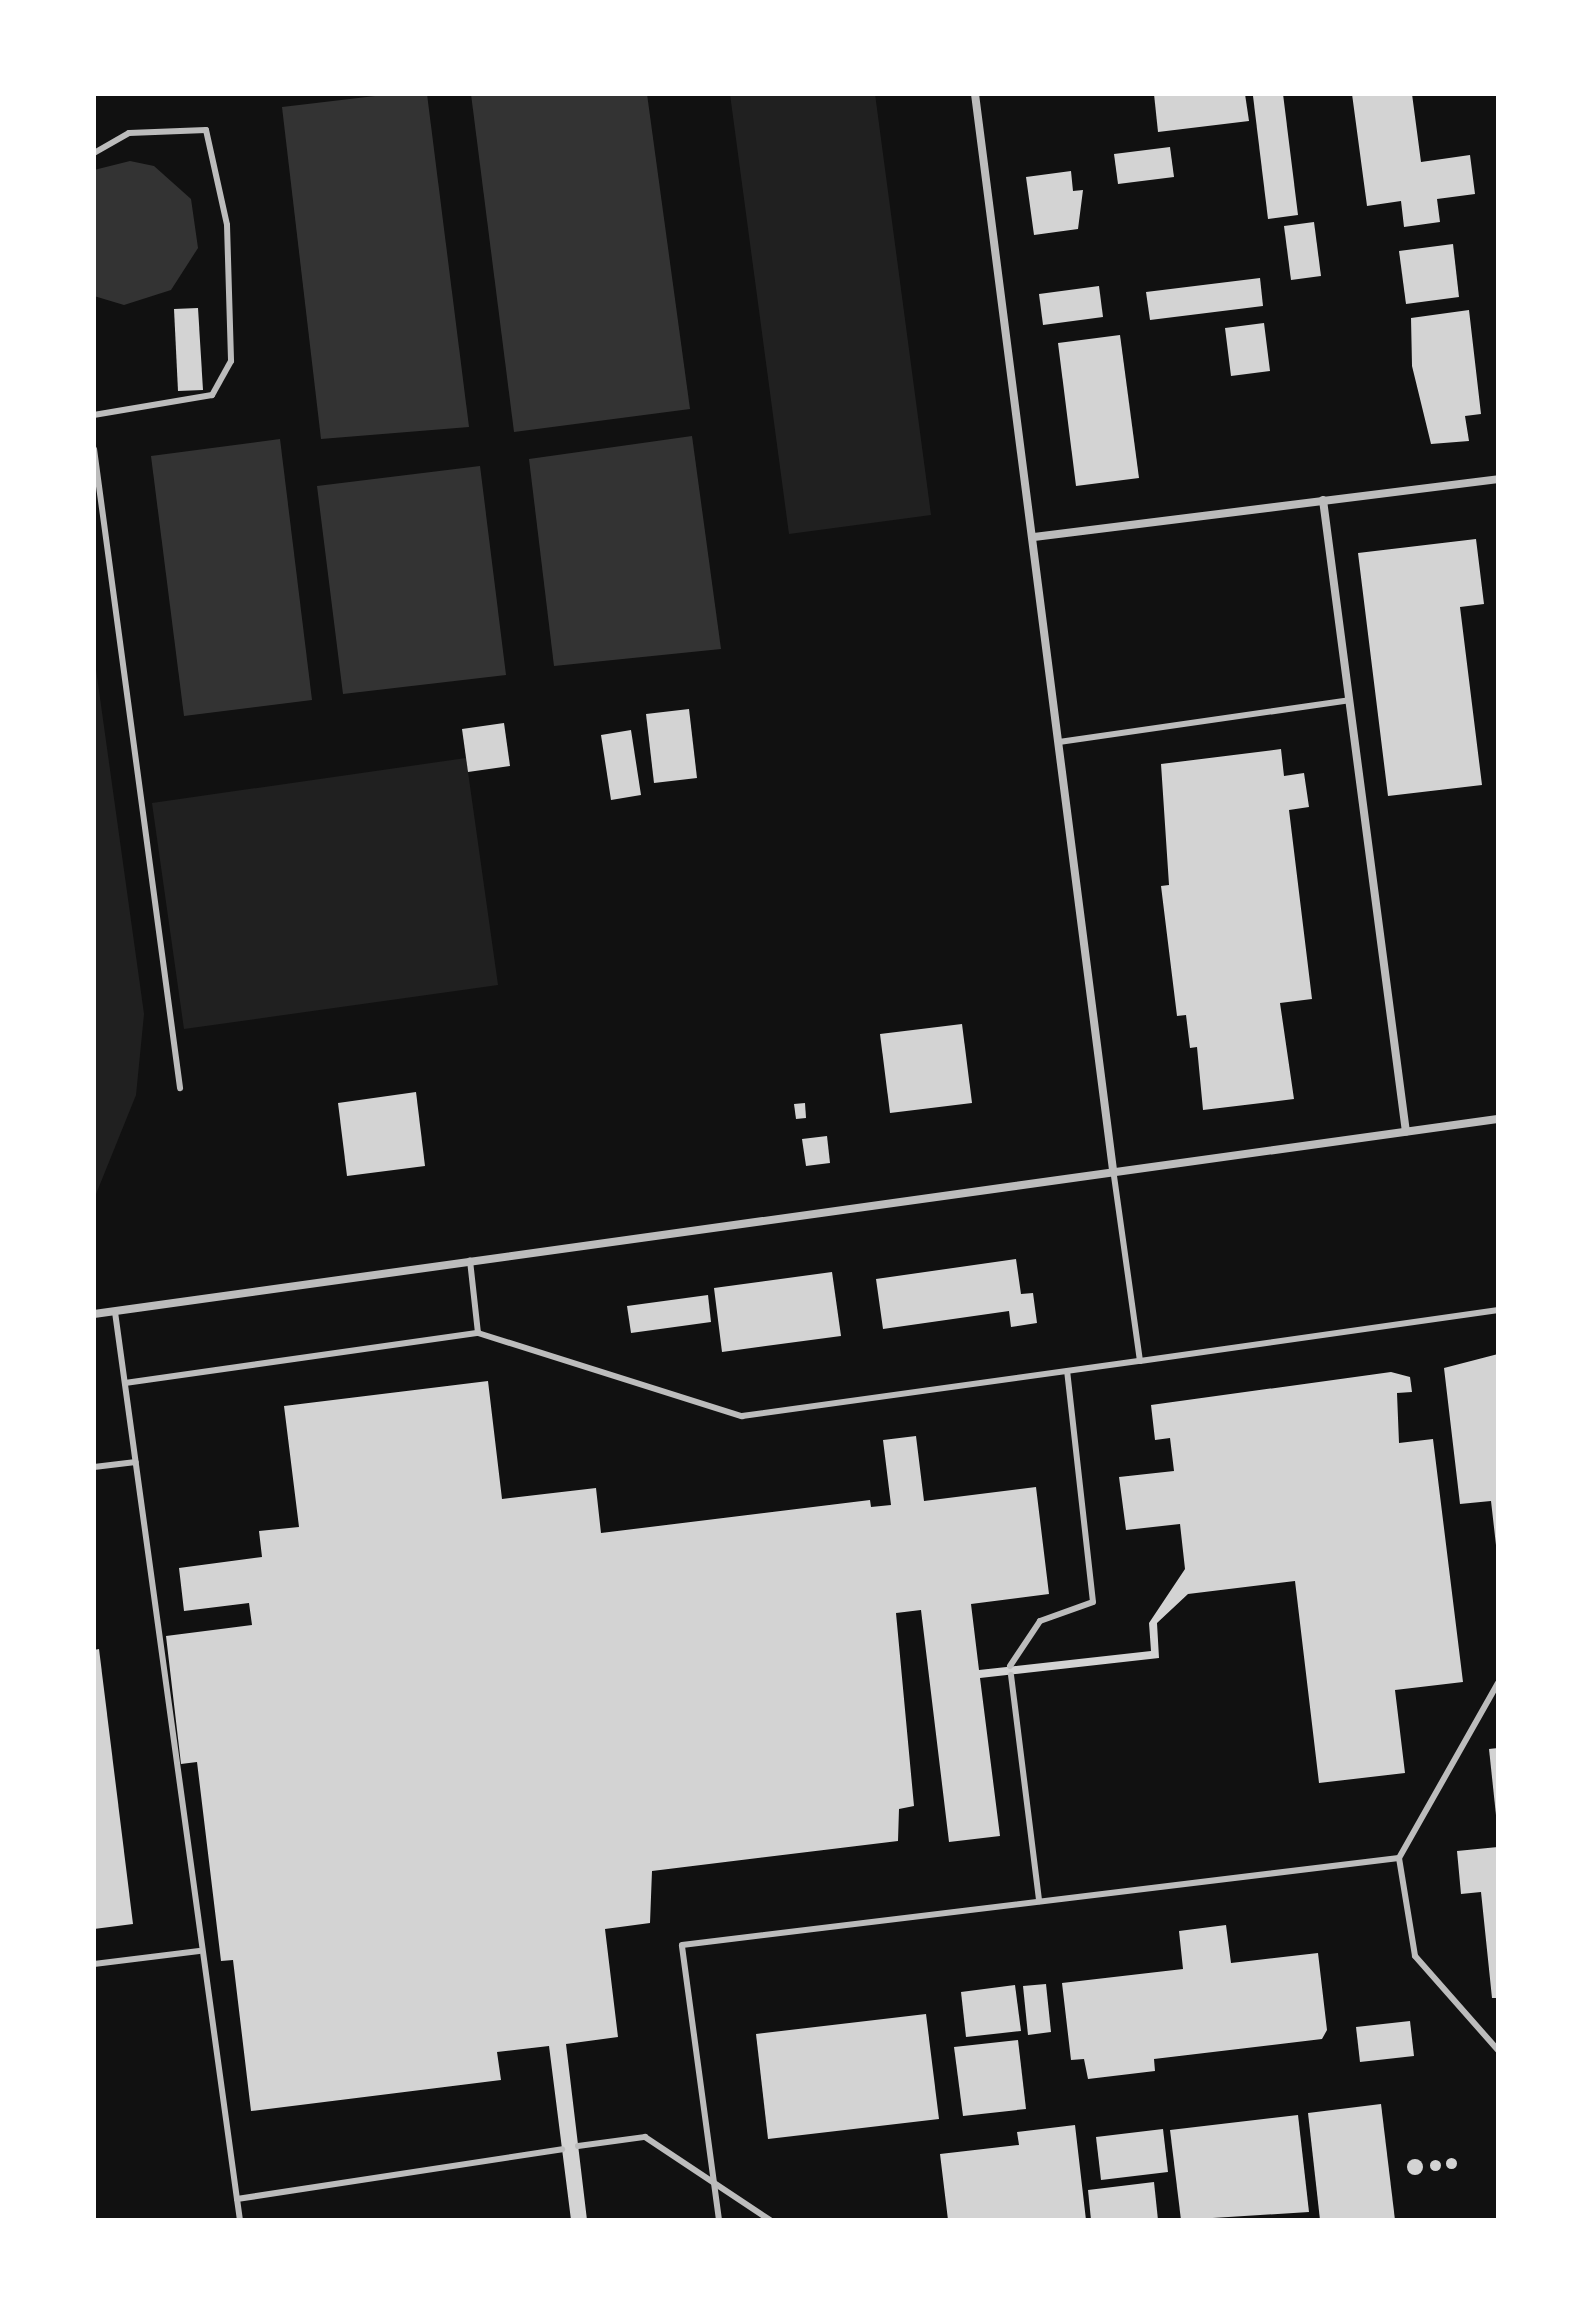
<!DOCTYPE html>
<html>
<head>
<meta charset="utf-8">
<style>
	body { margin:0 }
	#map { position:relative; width:1592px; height:2314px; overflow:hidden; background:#111; font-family:Spectral,serif }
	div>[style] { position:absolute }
	.green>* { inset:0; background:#202020 }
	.water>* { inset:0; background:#333 }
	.building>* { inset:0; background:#d3d3d3 }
	.round { border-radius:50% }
	.service>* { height:6px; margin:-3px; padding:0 3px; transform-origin:3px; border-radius:3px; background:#bcbcbc }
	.minor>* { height:8px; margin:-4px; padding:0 4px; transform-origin:4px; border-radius:4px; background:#bcbcbc }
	span { translate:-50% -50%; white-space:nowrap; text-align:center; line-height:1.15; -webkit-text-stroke:8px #fff; paint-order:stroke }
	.frame { position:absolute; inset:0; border:96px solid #fff; pointer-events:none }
</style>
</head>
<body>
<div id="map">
	<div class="green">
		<div style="clip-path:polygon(730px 94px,875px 94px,931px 515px,789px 534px)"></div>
		<div style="clip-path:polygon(94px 655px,144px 1014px,136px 1095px,94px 1199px)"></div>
		<div style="clip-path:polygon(466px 758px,498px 985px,184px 1029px,152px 803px)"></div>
	</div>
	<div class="water">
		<div style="clip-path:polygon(392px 94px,427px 94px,469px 427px,321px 439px,282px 107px)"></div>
		<div style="clip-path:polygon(471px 94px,647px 94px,690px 409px,514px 432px)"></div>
		<div style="clip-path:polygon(130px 161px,154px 166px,191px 199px,198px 248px,171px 290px,124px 305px,94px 296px,94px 170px)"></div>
		<div style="clip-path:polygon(692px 436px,721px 649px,554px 666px,529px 459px)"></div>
		<div style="clip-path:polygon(280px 439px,312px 700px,184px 716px,151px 456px)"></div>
		<div style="clip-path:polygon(480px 466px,506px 675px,343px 694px,317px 486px)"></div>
	</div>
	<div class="building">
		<div style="clip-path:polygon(1154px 94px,1245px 94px,1249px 121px,1158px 132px)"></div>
		<div style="clip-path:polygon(1283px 94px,1298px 215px,1268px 219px,1253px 96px)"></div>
		<div style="clip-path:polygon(1352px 94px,1412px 94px,1421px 162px,1470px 155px,1475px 194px,1437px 199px,1440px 222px,1404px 227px,1401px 201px,1367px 206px)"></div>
		<div style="clip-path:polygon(1170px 147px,1174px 177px,1118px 184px,1114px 154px)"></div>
		<div style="clip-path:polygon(1071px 171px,1073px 191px,1083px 190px,1078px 229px,1034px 235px,1026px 177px)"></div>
		<div style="clip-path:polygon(1314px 222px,1321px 276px,1291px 280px,1284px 226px)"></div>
		<div style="clip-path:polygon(1453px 244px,1459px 297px,1406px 304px,1399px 251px)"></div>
		<div style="clip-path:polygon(1260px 278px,1263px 306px,1150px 320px,1146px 292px)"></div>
		<div style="clip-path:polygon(1099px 286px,1103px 317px,1043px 325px,1039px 294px)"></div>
		<div style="clip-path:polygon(198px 308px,203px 390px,178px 391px,174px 309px)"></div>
		<div style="clip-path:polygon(1469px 310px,1481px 414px,1465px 416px,1469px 441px,1431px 444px,1412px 366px,1411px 318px)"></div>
		<div style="clip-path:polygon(1264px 323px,1270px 371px,1231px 376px,1225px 328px)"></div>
		<div style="clip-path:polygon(1120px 335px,1139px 478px,1076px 486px,1058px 343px)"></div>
		<div style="clip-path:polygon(1476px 539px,1484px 604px,1460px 607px,1482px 785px,1388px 796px,1358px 553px)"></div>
		<div style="clip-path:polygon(689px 709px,697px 778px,654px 783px,646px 714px)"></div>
		<div style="clip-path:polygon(504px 723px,510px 766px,468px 772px,462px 729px)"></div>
		<div style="clip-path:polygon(631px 730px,641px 795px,611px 800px,601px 735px)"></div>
		<div style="clip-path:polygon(1281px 749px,1284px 776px,1304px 773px,1309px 807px,1289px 810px,1312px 999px,1280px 1003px,1294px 1099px,1203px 1110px,1197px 1047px,1190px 1048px,1186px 1015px,1177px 1016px,1161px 886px,1169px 885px,1161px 764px)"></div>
		<div style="clip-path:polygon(962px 1024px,972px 1103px,890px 1113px,880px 1034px)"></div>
		<div style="clip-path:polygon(416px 1092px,425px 1166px,347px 1176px,338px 1103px)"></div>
		<div style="clip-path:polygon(805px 1103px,806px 1118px,796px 1119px,794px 1104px)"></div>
		<div style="clip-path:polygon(827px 1136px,830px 1163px,806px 1166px,802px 1139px)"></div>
		<div style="clip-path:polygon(1016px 1259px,1021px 1294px,1033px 1293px,1037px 1323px,1011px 1327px,1009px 1311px,883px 1329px,876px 1279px)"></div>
		<div style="clip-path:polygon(832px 1272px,841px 1336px,722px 1352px,714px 1288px)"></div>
		<div style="clip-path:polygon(708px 1295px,711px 1322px,631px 1333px,627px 1306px)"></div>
		<div style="clip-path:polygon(1498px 1354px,1498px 1545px,1496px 1545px,1491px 1501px,1460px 1504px,1444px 1368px)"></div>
		<div style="clip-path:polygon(1391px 1372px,1410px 1377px,1412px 1392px,1397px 1393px,1399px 1443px,1433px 1439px,1463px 1682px,1395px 1690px,1405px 1773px,1319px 1783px,1295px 1581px,1188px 1594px,1157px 1623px,1159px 1658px,980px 1678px,1000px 1836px,949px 1842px,921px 1610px,896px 1613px,914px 1806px,899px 1809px,898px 1841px,652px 1871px,650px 1923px,605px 1929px,618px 2037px,566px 2044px,587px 2220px,571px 2220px,549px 2046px,497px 2052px,501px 2080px,251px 2111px,233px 1960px,221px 1961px,197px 1762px,181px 1764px,166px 1636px,252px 1625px,249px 1603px,184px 1611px,179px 1568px,262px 1557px,259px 1531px,299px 1527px,284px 1406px,488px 1381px,502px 1499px,596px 1488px,601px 1533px,870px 1500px,871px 1507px,891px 1505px,883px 1440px,916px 1436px,924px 1501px,1036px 1487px,1049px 1594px,971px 1604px,979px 1670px,1151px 1651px,1149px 1623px,1185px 1569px,1180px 1524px,1126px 1530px,1119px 1477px,1174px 1471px,1170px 1438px,1155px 1440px,1151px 1405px)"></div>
		<div style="clip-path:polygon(99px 1649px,133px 1924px,94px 1929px,94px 1650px)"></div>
		<div style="clip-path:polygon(1498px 1748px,1498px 1814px,1496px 1815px,1489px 1749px)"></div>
		<div style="clip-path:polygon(1498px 1847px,1498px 1998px,1492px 1998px,1481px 1892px,1461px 1894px,1457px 1851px)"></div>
		<div style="clip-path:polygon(1226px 1925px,1231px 1963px,1318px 1953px,1327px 2030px,1322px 2039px,1154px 2059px,1155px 2071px,1088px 2079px,1084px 2059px,1071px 2060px,1062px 1983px,1183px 1969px,1179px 1931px)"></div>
		<div style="clip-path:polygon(1046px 1984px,1051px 2032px,1028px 2035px,1023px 1986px)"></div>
		<div style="clip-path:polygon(1015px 1985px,1021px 2031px,966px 2037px,961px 1992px)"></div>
		<div style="clip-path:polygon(926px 2014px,939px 2119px,768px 2139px,756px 2034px)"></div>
		<div style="clip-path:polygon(1410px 2021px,1414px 2056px,1360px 2062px,1356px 2027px)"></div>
		<div style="clip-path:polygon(1018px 2040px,1026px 2109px,963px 2116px,954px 2047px)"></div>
		<div style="clip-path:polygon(1381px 2104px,1395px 2220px,1320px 2220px,1308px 2113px)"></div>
		<div style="clip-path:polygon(1298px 2115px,1309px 2212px,1181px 2220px,1170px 2130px)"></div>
		<div style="clip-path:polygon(1075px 2125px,1086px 2220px,948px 2220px,940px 2154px,1019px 2145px,1017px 2132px)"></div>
		<div style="clip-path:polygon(1163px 2129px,1168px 2172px,1101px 2180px,1096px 2137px)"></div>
		<div class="round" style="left:1445.5px;top:2157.5px;width:11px;height:11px"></div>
		<div class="round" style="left:1407px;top:2159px;width:16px;height:16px"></div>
		<div class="round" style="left:1429.5px;top:2159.5px;width:11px;height:11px"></div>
		<div style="clip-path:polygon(1154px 2182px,1158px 2220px,1091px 2220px,1088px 2190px)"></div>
	</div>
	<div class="service">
		<div style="left:94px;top:153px;width:40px;rotate:-29.7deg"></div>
		<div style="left:129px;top:133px;width:77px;rotate:-2.2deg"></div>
		<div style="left:206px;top:130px;width:97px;rotate:77.5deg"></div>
		<div style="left:227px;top:225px;width:136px;rotate:88.3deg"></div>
		<div style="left:231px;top:361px;width:39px;rotate:119deg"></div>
		<div style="left:212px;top:395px;width:120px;rotate:170.4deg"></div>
		<div style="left:94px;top:449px;width:645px;rotate:82.33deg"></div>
		<div style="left:1059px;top:742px;width:293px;rotate:-8.2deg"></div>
		<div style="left:115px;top:1312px;width:895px;rotate:82.17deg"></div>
		<div style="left:237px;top:2199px;width:329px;rotate:-8.7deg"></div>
		<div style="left:478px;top:1333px;width:277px;rotate:17.5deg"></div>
		<div style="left:742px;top:1416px;width:402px;rotate:-7.9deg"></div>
		<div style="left:1140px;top:1361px;width:193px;rotate:-98deg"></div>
		<div style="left:1140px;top:1361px;width:362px;rotate:-8.1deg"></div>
		<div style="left:125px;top:1383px;width:357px;rotate:-8.1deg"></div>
		<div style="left:478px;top:1333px;width:73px;rotate:-96.3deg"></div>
		<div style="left:94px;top:1467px;width:42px;rotate:-6.8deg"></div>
		<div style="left:1010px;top:1666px;width:54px;rotate:-56.3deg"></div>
		<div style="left:1040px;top:1621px;width:56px;rotate:-19.7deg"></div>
		<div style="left:1093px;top:1602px;width:232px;rotate:-96.4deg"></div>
		<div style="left:1011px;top:1675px;width:228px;rotate:82.9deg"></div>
		<div style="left:1399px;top:1858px;width:201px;rotate:-60.5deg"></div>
		<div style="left:94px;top:1964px;width:106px;rotate:-7.1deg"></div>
		<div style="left:578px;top:2146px;width:68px;rotate:-7.7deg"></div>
		<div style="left:645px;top:2137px;width:150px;rotate:33.6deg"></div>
		<div style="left:237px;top:2199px;width:21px;rotate:82deg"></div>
		<div style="left:719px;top:2220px;width:277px;rotate:-97.7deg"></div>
		<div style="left:682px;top:1945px;width:722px;rotate:-6.92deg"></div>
		<div style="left:1399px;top:1858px;width:99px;rotate:80.7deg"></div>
		<div style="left:1415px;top:1956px;width:125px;rotate:48.6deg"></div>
	</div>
	<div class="minor">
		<div style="left:975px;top:94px;width:1085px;rotate:82.69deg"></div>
		<div style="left:1323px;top:500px;width:637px;rotate:82.52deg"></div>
		<div style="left:1034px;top:537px;width:468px;rotate:-7.1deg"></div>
		<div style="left:94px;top:1314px;width:1417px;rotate:-7.91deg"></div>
	</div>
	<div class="frame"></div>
</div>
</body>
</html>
